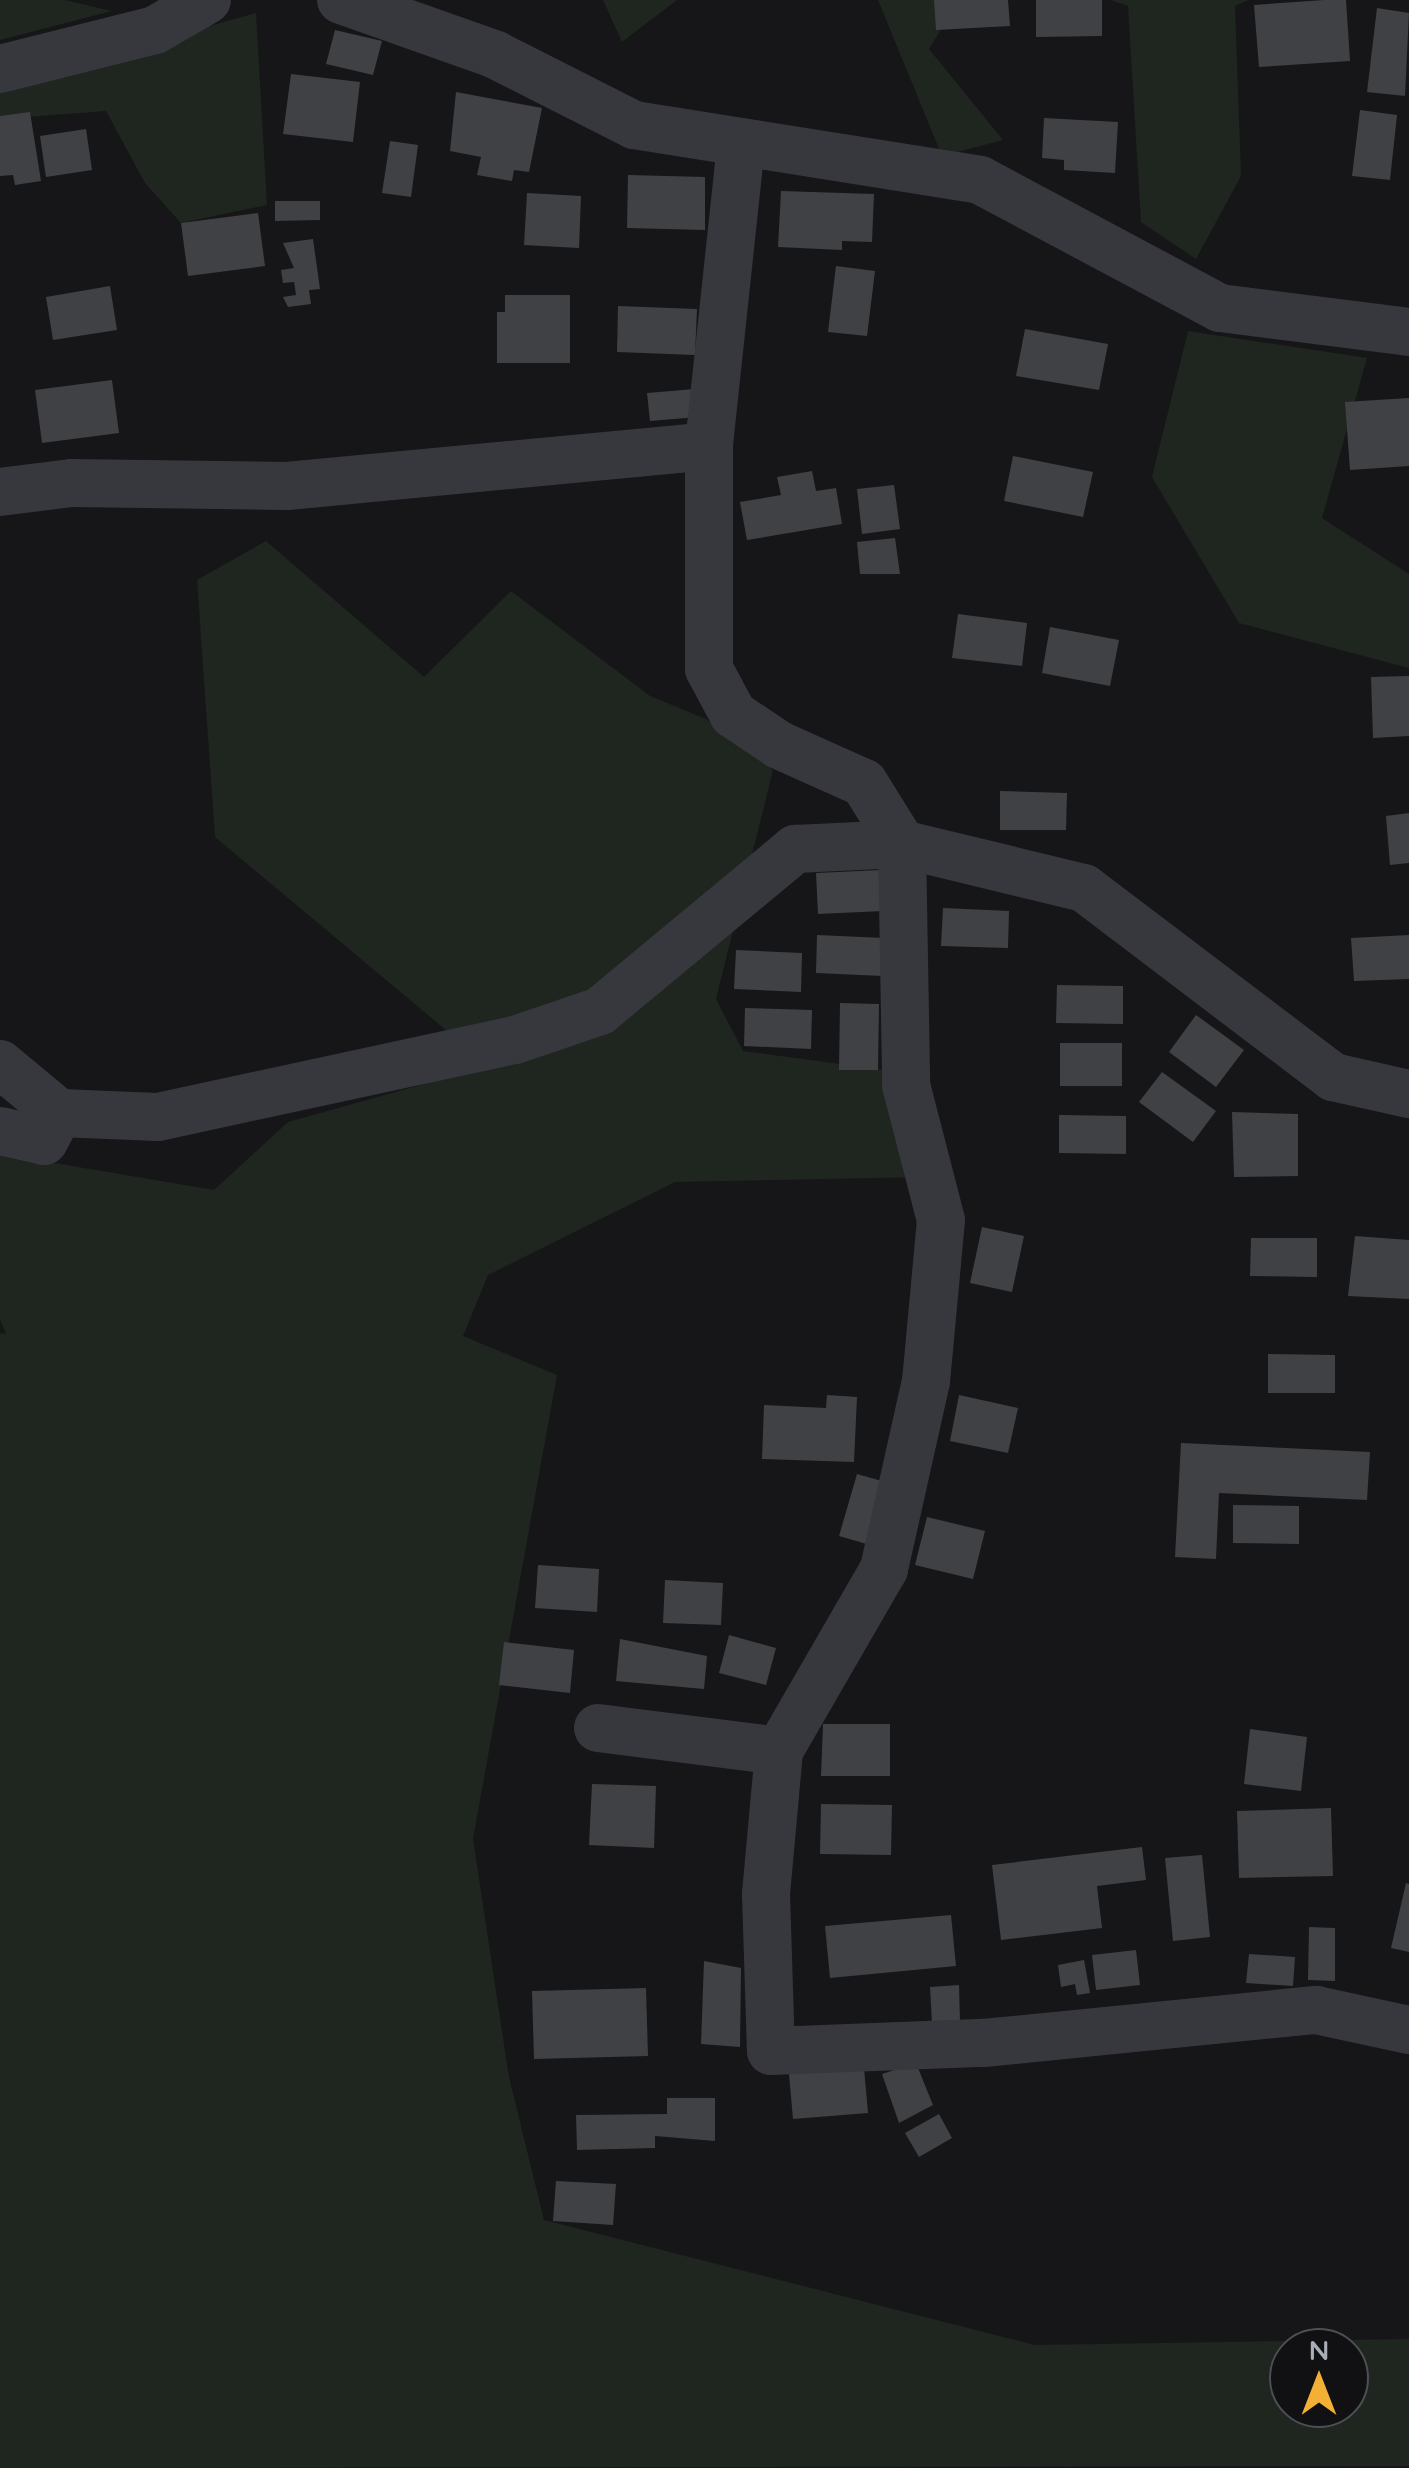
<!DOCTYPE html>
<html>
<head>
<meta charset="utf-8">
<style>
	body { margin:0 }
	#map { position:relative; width:1409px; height:2468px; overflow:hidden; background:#161618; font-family:Quicksand,sans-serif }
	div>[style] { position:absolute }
	.green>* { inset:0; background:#1e261f }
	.building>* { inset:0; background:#404145 }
	.minor>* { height:48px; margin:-24px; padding:0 24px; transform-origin:24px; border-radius:24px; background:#37383d }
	span { translate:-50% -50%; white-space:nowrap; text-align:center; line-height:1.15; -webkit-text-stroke:8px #111113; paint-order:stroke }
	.north { position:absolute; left:1269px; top:2328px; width:100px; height:100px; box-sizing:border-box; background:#111113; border:2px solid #4d4f55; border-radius:50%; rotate:0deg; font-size:28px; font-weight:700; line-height:40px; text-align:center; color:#a8adb8 }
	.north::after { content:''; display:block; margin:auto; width:35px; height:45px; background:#f2b134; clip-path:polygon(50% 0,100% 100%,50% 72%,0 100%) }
</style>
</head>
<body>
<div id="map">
	<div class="green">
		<div style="clip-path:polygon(0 0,65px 0,112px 11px,0 40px)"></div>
		<div style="clip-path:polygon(603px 0,677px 0,622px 42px)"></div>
		<div style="clip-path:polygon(878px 0,959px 0,929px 49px,1003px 140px,942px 156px)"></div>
		<div style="clip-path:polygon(1111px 0,1248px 0,1235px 6px,1241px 176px,1196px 259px,1141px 222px,1128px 6px)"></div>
		<div style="clip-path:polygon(256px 13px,267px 205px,181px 223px,145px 183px,106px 111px,0 119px,0 85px)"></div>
		<div style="clip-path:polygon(1188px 331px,1367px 358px,1322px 518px,1409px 574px,1409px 668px,1239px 623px,1152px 477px)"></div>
		<div style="clip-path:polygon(evenodd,266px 541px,424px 677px,511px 591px,650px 696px,706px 719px,773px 770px,716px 999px,743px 1051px,892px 1071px,925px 1177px,675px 1182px,488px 1275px,463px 1336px,557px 1375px,473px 1839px,509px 2077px,544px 2220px,1035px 2345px,1409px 2339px,1409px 2466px,0 2468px,0 1334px,6px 1333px,0 1320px,0 1131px,19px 1157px,214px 1190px,288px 1122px,489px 1066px,215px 837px,197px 580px,266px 541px,1289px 2348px,1349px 2348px,1349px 2408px,1289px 2408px,1289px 2348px)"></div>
	</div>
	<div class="building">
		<div style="clip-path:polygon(934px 0,1008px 0,1010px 26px,936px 30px)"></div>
		<div style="clip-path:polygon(1036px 0,1102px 0,1102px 36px,1036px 37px)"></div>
		<div style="clip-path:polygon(1324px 0,1346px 0,1350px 61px,1259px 67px,1254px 5px)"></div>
		<div style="clip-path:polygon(1377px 8px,1409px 13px,1405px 96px,1367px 92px)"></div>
		<div style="clip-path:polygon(335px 30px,382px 41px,373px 75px,326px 64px)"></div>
		<div style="clip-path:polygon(291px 74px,360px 82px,353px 142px,283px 134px)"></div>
		<div style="clip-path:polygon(456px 92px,542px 108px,529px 172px,514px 170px,512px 181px,477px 175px,481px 157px,450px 151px)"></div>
		<div style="clip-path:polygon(1360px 110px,1397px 115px,1390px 180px,1352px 176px)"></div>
		<div style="clip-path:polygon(30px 112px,41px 181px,15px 185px,13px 175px,0 176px,0 116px)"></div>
		<div style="clip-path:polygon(1044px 118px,1118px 122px,1115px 173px,1064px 170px,1064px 160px,1042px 158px)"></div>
		<div style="clip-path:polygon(86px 129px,92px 170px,46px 177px,40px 136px)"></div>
		<div style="clip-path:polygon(390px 141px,418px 145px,411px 197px,382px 193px)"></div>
		<div style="clip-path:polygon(628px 175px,705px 177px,705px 230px,627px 228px)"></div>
		<div style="clip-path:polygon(781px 191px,874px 194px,872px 242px,842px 241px,842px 250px,778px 247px)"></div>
		<div style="clip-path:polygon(527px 193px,581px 196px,579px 248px,524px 245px)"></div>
		<div style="clip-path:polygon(275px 201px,320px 201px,320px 220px,275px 221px)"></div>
		<div style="clip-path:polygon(258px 213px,265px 266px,188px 276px,181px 223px)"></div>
		<div style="clip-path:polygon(313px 239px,320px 289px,309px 290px,311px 304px,288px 307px,283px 297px,296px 295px,294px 282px,283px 283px,281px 270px,294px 268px,283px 243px)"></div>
		<div style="clip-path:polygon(836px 266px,875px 271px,867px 336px,828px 332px)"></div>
		<div style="clip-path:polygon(110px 286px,117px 330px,53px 340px,46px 297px)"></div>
		<div style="clip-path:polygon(505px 295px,570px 295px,570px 363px,497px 363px,497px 312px,505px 312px)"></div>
		<div style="clip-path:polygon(618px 306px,697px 309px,695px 355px,617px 352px)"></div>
		<div style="clip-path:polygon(1025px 329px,1108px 344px,1099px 390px,1016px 376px)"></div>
		<div style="clip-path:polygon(112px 380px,119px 433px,42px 443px,35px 390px)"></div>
		<div style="clip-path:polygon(695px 389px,698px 417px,650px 421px,647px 393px)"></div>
		<div style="clip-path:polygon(1409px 398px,1409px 466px,1350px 470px,1345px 402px)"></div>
		<div style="clip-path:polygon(1013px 456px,1093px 472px,1083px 517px,1004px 501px)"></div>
		<div style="clip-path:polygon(812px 471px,816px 491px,836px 488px,842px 524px,747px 540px,740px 502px,781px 495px,777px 477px)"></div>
		<div style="clip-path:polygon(894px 485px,900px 529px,862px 534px,857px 489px)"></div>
		<div style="clip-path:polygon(895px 538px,900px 574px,860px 574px,857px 542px)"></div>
		<div style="clip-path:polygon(958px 614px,1027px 623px,1022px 666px,952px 658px)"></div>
		<div style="clip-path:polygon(1050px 627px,1119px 640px,1110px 686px,1042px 673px)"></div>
		<div style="clip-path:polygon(1409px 676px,1409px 736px,1373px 738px,1371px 677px)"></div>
		<div style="clip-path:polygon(1000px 791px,1067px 793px,1066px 830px,1000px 830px)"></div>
		<div style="clip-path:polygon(1409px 813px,1409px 863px,1390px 865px,1386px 816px)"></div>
		<div style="clip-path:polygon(881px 870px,883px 911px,818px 914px,816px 873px)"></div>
		<div style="clip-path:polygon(943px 908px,1009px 911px,1008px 948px,941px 946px)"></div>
		<div style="clip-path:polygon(817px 935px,884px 938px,883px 976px,816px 973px)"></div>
		<div style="clip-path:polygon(1409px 935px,1409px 979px,1354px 981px,1351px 938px)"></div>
		<div style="clip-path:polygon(736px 950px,802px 953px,801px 992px,734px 989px)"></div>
		<div style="clip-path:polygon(1057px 985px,1123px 986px,1123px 1024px,1056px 1023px)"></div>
		<div style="clip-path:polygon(840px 1003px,879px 1004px,878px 1070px,839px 1070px)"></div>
		<div style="clip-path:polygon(745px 1008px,812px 1010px,811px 1049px,744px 1046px)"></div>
		<div style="clip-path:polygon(1196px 1015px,1244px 1050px,1216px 1087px,1169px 1052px)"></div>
		<div style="clip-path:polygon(1060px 1043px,1122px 1043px,1122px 1086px,1060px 1086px)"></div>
		<div style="clip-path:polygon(1162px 1072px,1216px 1111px,1193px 1142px,1139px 1102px)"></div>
		<div style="clip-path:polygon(1232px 1112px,1298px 1114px,1298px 1176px,1234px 1177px)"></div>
		<div style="clip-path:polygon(1059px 1115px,1126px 1116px,1126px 1154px,1059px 1153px)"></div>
		<div style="clip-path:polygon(982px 1227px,1024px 1236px,1012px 1292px,970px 1283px)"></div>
		<div style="clip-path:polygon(1355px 1236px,1409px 1240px,1409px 1299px,1348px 1296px)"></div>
		<div style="clip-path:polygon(1251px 1238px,1317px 1238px,1317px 1277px,1250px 1276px)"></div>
		<div style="clip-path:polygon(1268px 1354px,1335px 1355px,1335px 1393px,1268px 1393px)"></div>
		<div style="clip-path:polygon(827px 1395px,857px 1397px,854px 1462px,762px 1459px,764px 1405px,826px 1408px)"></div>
		<div style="clip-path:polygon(959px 1395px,1018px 1408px,1008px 1453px,950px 1441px)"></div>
		<div style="clip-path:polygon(1181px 1443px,1370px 1452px,1367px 1500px,1219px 1493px,1216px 1559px,1175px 1557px)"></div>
		<div style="clip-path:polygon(857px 1474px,889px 1483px,870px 1545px,839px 1536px)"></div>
		<div style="clip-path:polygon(1233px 1505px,1299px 1506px,1299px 1544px,1233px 1543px)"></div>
		<div style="clip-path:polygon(927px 1517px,985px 1531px,973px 1579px,915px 1565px)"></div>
		<div style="clip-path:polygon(538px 1565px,599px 1569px,597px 1612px,535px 1608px)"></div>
		<div style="clip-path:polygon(665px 1580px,723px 1583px,721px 1625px,663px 1623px)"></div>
		<div style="clip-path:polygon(729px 1635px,776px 1648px,766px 1685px,719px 1673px)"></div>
		<div style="clip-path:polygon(620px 1639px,707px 1656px,704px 1689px,616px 1681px)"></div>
		<div style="clip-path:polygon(504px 1642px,574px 1650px,570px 1693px,499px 1685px)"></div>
		<div style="clip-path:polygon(823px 1724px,890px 1724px,890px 1776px,821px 1776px)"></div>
		<div style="clip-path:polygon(1250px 1729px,1307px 1737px,1301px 1791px,1244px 1784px)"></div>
		<div style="clip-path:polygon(592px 1784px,656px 1786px,654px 1848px,589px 1845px)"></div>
		<div style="clip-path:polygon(821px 1804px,892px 1805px,891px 1855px,820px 1854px)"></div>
		<div style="clip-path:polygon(1331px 1808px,1333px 1876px,1239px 1878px,1237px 1811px)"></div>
		<div style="clip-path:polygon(1142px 1847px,1146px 1880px,1097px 1886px,1102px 1928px,1001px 1940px,992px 1865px)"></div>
		<div style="clip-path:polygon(1202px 1855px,1210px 1937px,1173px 1941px,1165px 1858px)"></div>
		<div style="clip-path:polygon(1406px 1883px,1409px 1884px,1409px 1952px,1391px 1948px)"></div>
		<div style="clip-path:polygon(951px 1915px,956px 1966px,830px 1978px,825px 1926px)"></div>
		<div style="clip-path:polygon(1309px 1927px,1335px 1928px,1335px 1981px,1308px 1980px)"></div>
		<div style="clip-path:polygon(1136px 1950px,1140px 1985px,1096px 1990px,1092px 1955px)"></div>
		<div style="clip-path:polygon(1249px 1954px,1295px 1957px,1293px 1986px,1246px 1983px)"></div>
		<div style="clip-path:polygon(1084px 1960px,1090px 1993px,1077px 1995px,1075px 1984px,1061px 1987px,1058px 1965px)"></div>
		<div style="clip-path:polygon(704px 1961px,741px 1968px,740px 2047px,701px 2044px)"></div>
		<div style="clip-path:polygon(959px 1985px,960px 2022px,932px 2023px,930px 1987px)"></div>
		<div style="clip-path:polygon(646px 1988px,648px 2056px,534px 2059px,532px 1991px)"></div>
		<div style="clip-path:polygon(916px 2063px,933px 2105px,899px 2123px,882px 2074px)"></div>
		<div style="clip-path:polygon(864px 2068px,868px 2113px,793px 2119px,789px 2074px)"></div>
		<div style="clip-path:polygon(667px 2098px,715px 2098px,715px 2141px,655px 2136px,655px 2148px,577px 2150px,576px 2115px,667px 2114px)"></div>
		<div style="clip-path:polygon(939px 2114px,952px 2138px,919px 2157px,905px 2133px)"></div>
		<div style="clip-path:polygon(556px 2181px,616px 2184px,613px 2225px,553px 2221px)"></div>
	</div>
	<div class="minor">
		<div style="left:341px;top:0;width:164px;rotate:19.5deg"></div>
		<div style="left:496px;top:55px;width:155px;rotate:26.9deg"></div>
		<div style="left:634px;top:125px;width:350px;rotate:9deg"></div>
		<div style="left:980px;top:180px;width:272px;rotate:28.1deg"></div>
		<div style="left:1220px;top:308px;width:191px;rotate:7.2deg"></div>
		<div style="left:0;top:69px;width:160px;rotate:-14.1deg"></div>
		<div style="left:155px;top:30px;width:60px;rotate:-30deg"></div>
		<div style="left:741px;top:145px;width:303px;rotate:96.1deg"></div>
		<div style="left:709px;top:446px;width:223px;rotate:90deg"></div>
		<div style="left:709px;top:669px;width:51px;rotate:61.9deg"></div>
		<div style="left:733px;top:714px;width:55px;rotate:34deg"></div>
		<div style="left:779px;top:745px;width:93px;rotate:24.1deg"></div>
		<div style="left:864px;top:783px;width:72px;rotate:58.1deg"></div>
		<div style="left:902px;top:844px;width:241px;rotate:89deg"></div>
		<div style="left:906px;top:1085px;width:139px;rotate:75.5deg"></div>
		<div style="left:941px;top:1220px;width:162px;rotate:95.3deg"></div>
		<div style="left:926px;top:1381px;width:193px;rotate:102.6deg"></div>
		<div style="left:884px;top:1569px;width:210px;rotate:120deg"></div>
		<div style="left:779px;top:1751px;width:144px;rotate:95.2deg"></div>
		<div style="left:766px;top:1894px;width:157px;rotate:88.2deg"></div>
		<div style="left:771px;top:2051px;width:213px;rotate:-2.2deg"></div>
		<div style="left:984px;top:2043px;width:334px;rotate:-5.7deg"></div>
		<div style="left:1316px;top:2010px;width:95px;rotate:12.1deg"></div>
		<div style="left:0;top:492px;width:72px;rotate:-7.2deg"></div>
		<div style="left:71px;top:483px;width:216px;rotate:0.8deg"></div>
		<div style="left:287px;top:486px;width:424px;rotate:-5.4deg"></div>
		<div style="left:0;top:1064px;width:77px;rotate:39.7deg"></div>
		<div style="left:59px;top:1113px;width:99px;rotate:2.3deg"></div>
		<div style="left:158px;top:1117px;width:365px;rotate:-12.2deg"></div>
		<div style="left:515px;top:1040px;width:90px;rotate:-18.8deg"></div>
		<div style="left:600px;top:1011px;width:254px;rotate:-39.7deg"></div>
		<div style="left:795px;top:849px;width:107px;rotate:-2.7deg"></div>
		<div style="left:902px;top:844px;width:187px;rotate:13.6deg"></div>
		<div style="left:1084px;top:888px;width:313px;rotate:37.2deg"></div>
		<div style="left:1333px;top:1077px;width:78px;rotate:12.6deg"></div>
		<div style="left:0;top:1131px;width:45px;rotate:12.8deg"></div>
		<div style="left:44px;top:1141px;width:32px;rotate:-62deg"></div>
		<div style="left:598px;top:1728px;width:182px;rotate:7.2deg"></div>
	</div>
	<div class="north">N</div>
</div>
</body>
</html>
